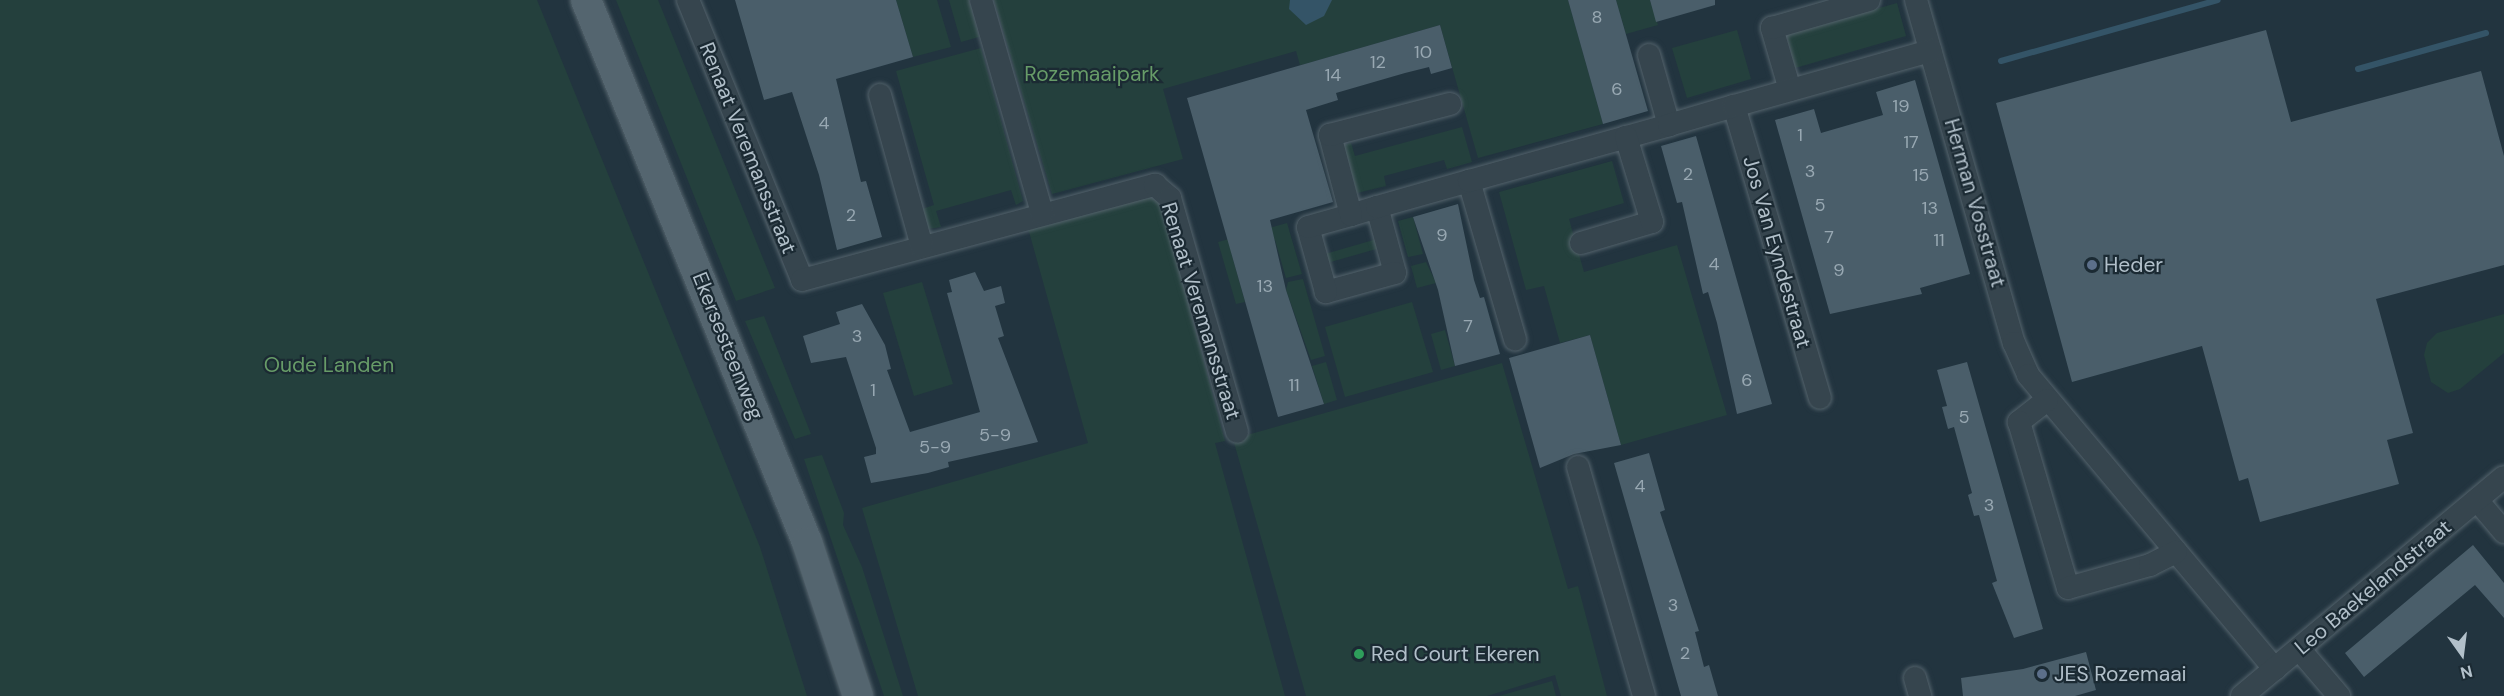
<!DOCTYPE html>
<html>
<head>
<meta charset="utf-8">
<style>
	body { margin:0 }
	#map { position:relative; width:2504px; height:696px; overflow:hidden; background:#22343f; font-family:"DM Sans",sans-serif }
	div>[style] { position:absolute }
	.green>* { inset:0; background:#24403d }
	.water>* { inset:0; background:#345467 }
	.stream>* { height:6px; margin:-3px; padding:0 3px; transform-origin:3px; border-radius:3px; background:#345467 }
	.building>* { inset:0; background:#4a5e6a }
	.roads { filter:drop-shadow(0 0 2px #54636c) drop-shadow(0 0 2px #54636c) }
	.minor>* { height:22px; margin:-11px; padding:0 11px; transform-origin:11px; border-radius:11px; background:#36454e }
	.major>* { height:30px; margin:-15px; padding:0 15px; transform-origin:15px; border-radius:15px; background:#54656f }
	.dots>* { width:16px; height:16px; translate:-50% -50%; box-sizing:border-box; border:3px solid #1b2a33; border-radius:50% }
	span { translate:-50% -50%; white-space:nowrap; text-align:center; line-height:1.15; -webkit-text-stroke:4.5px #1b2a33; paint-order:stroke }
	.number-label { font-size:18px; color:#98a8b2 }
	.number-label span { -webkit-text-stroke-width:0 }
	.park-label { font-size:21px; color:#679c68 }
	.street-label { font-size:21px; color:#b2c0ca }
	.poi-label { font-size:21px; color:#b2c0ca }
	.left { translate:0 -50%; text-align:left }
	.north { position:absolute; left:2432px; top:624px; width:60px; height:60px; -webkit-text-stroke:4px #1b2a33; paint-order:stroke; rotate:166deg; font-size:16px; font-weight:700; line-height:24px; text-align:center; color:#b2c0ca }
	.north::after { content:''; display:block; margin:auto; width:21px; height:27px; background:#b2c0ca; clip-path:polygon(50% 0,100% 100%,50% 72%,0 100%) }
</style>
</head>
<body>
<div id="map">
	<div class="green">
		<div style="clip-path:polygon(0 0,537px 0,760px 547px,807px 696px,0 696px)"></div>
		<div style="clip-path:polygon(616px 0,658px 0,775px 288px,736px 301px)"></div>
		<div style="clip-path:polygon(896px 0,937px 0,951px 47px,913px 57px)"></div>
		<div style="clip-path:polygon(949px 0,969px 0,979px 37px,961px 42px)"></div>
		<div style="clip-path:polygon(994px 0,1568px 0,1603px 124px,1478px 158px,1440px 25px,1305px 64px,1300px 65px,1296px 51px,1163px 89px,1183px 159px,1052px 194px)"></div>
		<div style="clip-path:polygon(1616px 0,1650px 0,1658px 25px,1626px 34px)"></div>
		<div style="clip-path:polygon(1897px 3px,1906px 36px,1795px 68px,1786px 34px)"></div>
		<div style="clip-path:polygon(1737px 30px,1751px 79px,1687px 98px,1672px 48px)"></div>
		<div style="clip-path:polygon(981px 48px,1023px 201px,1016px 205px,1011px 190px,936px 211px,941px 227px,928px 229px,919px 210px,934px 205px,896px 71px)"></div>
		<div style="clip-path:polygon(1462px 127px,1472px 162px,1447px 169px,1444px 160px,1384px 176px,1386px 186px,1357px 193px,1344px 145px,1351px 143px,1355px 156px)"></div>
		<div style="clip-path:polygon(1612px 161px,1624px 203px,1569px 219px,1584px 272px,1677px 245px,1727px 415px,1621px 445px,1590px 335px,1560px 343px,1544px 286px,1526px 290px,1499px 192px)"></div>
		<div style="clip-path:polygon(1146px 196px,1156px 200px,1164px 212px,1225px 441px,1215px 443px,1285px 696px,918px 696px,862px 508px,1088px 443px,1028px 228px)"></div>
		<div style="clip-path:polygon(1413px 217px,1423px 254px,1408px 257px,1398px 221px)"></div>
		<div style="clip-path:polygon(1287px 223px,1302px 274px,1286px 278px,1275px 240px,1231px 252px,1245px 302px,1236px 304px,1218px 242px)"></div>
		<div style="clip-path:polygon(1377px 239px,1380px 248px,1327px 263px,1325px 254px)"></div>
		<div style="clip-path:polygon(1426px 262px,1436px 283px,1417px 288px,1411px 266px)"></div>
		<div style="clip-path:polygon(1303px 279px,1325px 356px,1311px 360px,1286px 290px,1288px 282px)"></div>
		<div style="clip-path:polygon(922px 282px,953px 384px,914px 396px,883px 293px)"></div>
		<div style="clip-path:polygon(1412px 302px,1433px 372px,1345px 397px,1325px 327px)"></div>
		<div style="clip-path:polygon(2504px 314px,2504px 353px,2460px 389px,2448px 393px,2431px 382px,2424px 355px,2427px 343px,2437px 333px)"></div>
		<div style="clip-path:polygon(764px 316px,811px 434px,795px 439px,745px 321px)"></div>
		<div style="clip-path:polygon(1445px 330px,1455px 366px,1441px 370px,1431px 334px)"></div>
		<div style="clip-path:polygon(1326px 362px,1337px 400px,1324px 404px,1312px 366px)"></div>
		<div style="clip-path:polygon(1502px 363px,1568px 589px,1578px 586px,1607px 696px,1561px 696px,1555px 675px,1487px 696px,1306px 696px,1233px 439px)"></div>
		<div style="clip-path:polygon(822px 455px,844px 513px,843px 525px,862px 567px,903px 696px,884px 696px,804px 459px)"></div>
		<div style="clip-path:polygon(1552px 681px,1556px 696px,1499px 696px)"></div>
	</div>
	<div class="water">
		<div style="clip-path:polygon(1290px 0,1332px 0,1324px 16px,1306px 25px,1289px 9px)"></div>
	</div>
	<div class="stream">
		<div style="left:2001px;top:61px;width:225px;rotate:-15.7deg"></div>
		<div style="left:2358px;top:69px;width:133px;rotate:-15.7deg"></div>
	</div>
	<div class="building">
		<div style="clip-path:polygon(735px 0,896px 0,913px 57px,836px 79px,861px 182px,866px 181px,882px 237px,837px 250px,819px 175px,792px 92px,764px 100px)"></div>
		<div style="clip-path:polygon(1568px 0,1616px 0,1648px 111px,1603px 124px)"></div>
		<div style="clip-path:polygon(1650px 0,1715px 0,1715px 5px,1656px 22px)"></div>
		<div style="clip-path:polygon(1440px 25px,1452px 68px,1431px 74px,1429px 67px,1405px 73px,1336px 93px,1338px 100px,1306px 110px,1333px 202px,1270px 220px,1286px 290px,1324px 404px,1278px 417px,1187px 98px)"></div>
		<div style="clip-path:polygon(2266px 30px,2291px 122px,2481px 71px,2504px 156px,2504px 265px,2376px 299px,2413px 433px,2387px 440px,2399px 484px,2260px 522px,2248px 478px,2239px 481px,2202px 346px,2072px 382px,1996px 103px)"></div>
		<div style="clip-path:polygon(1915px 80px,1970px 274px,1920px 288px,1922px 294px,1830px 314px,1775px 120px,1814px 109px,1821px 133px,1883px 115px,1876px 92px)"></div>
		<div style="clip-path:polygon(1696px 136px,1772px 404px,1737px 414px,1717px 323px,1708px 292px,1703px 294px,1682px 202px,1677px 203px,1661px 146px)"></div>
		<div style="clip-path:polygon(1458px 204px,1474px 280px,1480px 298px,1484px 297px,1500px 354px,1455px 366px,1438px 290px,1413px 217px)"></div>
		<div style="clip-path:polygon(975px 272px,984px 291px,1001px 286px,1005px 303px,995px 306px,1004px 336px,998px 338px,1038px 442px,948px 462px,949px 467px,928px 473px,871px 483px,864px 457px,876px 454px,876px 448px,846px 357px,811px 363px,803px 336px,840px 324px,836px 312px,862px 304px,885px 345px,891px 369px,887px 370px,910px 432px,980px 412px,947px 293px,952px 292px,949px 280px)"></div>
		<div style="clip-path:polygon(1590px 335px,1621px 445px,1574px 454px,1540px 468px,1509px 358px)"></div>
		<div style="clip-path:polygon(1967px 362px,2043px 629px,2014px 638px,1992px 583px,1997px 581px,1979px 515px,1974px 516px,1968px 495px,1972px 493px,1954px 427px,1948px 429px,1942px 407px,1947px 406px,1937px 370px)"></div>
		<div style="clip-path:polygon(1649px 453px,1665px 510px,1660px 512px,1699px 631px,1695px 632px,1704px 667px,1709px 665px,1718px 696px,1681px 696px,1614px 463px)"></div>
		<div style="clip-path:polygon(2473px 545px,2504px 583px,2504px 618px,2475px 585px,2364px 677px,2345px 653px)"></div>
		<div style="clip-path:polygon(2086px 652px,2096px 690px,2075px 696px,1963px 696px,1961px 678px,2023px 669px)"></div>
	</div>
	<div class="roads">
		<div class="minor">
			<div style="left:688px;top:0;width:302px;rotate:67.8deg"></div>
			<div style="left:802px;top:280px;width:366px;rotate:-15.1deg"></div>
			<div style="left:1155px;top:185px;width:20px;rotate:41deg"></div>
			<div style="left:1170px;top:198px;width:243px;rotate:74deg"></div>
			<div style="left:981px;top:0;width:222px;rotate:74deg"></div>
			<div style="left:1916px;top:0;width:357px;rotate:74.1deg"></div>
			<div style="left:2014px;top:343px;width:35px;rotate:66deg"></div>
			<div style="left:2028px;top:375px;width:384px;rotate:50deg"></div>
			<div style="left:1649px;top:55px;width:73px;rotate:74.1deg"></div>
			<div style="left:1790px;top:90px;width:65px;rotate:-106.2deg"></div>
			<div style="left:1772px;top:28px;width:101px;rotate:-16.1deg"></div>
			<div style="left:880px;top:95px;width:157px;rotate:74.5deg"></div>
			<div style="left:1734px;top:106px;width:304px;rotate:73.6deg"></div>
			<div style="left:1469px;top:181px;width:165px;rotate:73.8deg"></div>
			<div style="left:1377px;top:207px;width:68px;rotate:74.7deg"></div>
			<div style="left:1395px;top:273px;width:72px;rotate:164.6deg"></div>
			<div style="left:1326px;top:292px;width:67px;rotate:-105.5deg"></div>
			<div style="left:1308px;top:227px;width:45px;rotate:-15.6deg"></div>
			<div style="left:1351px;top:215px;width:27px;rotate:-17deg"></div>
			<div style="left:1377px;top:207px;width:96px;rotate:-15.8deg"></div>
			<div style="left:1469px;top:181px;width:208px;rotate:-15.6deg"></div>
			<div style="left:1669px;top:125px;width:68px;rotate:-16.3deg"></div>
			<div style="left:1734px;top:106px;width:204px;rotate:-15.7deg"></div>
			<div style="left:1351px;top:215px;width:83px;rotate:-104.7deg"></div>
			<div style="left:1330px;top:135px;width:124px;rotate:-14.5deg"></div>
			<div style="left:1581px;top:243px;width:74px;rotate:-16.5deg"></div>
			<div style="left:1652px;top:222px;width:89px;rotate:-107deg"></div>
			<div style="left:2047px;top:400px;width:36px;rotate:142deg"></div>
			<div style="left:2019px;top:422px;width:173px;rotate:73.6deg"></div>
			<div style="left:2068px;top:588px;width:85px;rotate:-15.7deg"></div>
			<div style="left:2150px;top:565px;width:29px;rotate:-27deg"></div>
			<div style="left:1578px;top:467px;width:238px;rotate:73.9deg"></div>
			<div style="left:2477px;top:500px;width:42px;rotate:49.8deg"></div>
			<div style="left:2299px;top:649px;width:62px;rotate:49.6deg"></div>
			<div style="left:1915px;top:678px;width:19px;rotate:74deg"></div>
			<div style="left:2242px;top:696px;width:341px;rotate:-39.9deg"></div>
		</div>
		<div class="major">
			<div style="left:586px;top:0;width:585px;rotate:67.82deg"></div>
			<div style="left:807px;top:542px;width:162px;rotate:71.7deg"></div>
		</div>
	</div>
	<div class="dots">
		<div style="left:2092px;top:265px;background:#5c6f8a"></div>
		<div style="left:1359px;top:654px;background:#2e9e5b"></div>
		<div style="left:2042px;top:674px;background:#5c6f8a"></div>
	</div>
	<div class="number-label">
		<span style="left:1597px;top:17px">8</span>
		<span style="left:1423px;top:52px">10</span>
		<span style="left:1378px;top:62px">12</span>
		<span style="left:1333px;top:75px">14</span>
		<span style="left:1617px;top:89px">6</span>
		<span style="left:1901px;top:106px">19</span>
		<span style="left:824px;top:123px">4</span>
		<span style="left:1800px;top:135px">1</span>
		<span style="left:1911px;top:142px">17</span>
		<span style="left:1810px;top:171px">3</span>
		<span style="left:1688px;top:174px">2</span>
		<span style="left:1921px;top:175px">15</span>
		<span style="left:1820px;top:205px">5</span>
		<span style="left:1930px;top:208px">13</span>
		<span style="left:851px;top:215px">2</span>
		<span style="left:1442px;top:235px">9</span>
		<span style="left:1829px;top:237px">7</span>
		<span style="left:1939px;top:240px">11</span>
		<span style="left:1714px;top:264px">4</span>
		<span style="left:1839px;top:270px">9</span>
		<span style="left:1265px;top:286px">13</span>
		<span style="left:1468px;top:326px">7</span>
		<span style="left:857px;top:336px">3</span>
		<span style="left:1747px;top:380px">6</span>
		<span style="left:1294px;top:385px">11</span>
		<span style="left:873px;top:390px">1</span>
		<span style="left:1964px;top:417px">5</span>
		<span style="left:995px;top:435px">5-9</span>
		<span style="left:935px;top:447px">5-9</span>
		<span style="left:1640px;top:486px">4</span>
		<span style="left:1989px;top:505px">3</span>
		<span style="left:1673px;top:605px">3</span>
		<span style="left:1685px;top:653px">2</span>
	</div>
	<div class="park-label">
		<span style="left:1092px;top:74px">Rozemaaipark</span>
		<span style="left:329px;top:365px">Oude Landen</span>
	</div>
	<div class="street-label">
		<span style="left:748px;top:148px;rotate:68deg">Renaat Veremansstraat</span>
		<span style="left:1975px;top:203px;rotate:74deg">Herman Vosstraat</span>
		<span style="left:1777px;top:252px;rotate:74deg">Jos Van Eyndestraat</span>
		<span style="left:1201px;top:311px;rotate:73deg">Renaat Veremansstraat</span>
		<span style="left:728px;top:346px;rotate:68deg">Ekersesteenweg</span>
		<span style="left:2373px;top:587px;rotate:-40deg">Leo Baekelandstraat</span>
	</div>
	<div class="poi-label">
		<span class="left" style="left:2104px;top:265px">Heder</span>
		<span class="left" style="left:1371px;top:654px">Red Court Ekeren</span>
		<span class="left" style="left:2054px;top:674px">JES Rozemaai</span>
	</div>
	<div class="north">N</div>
</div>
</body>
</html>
